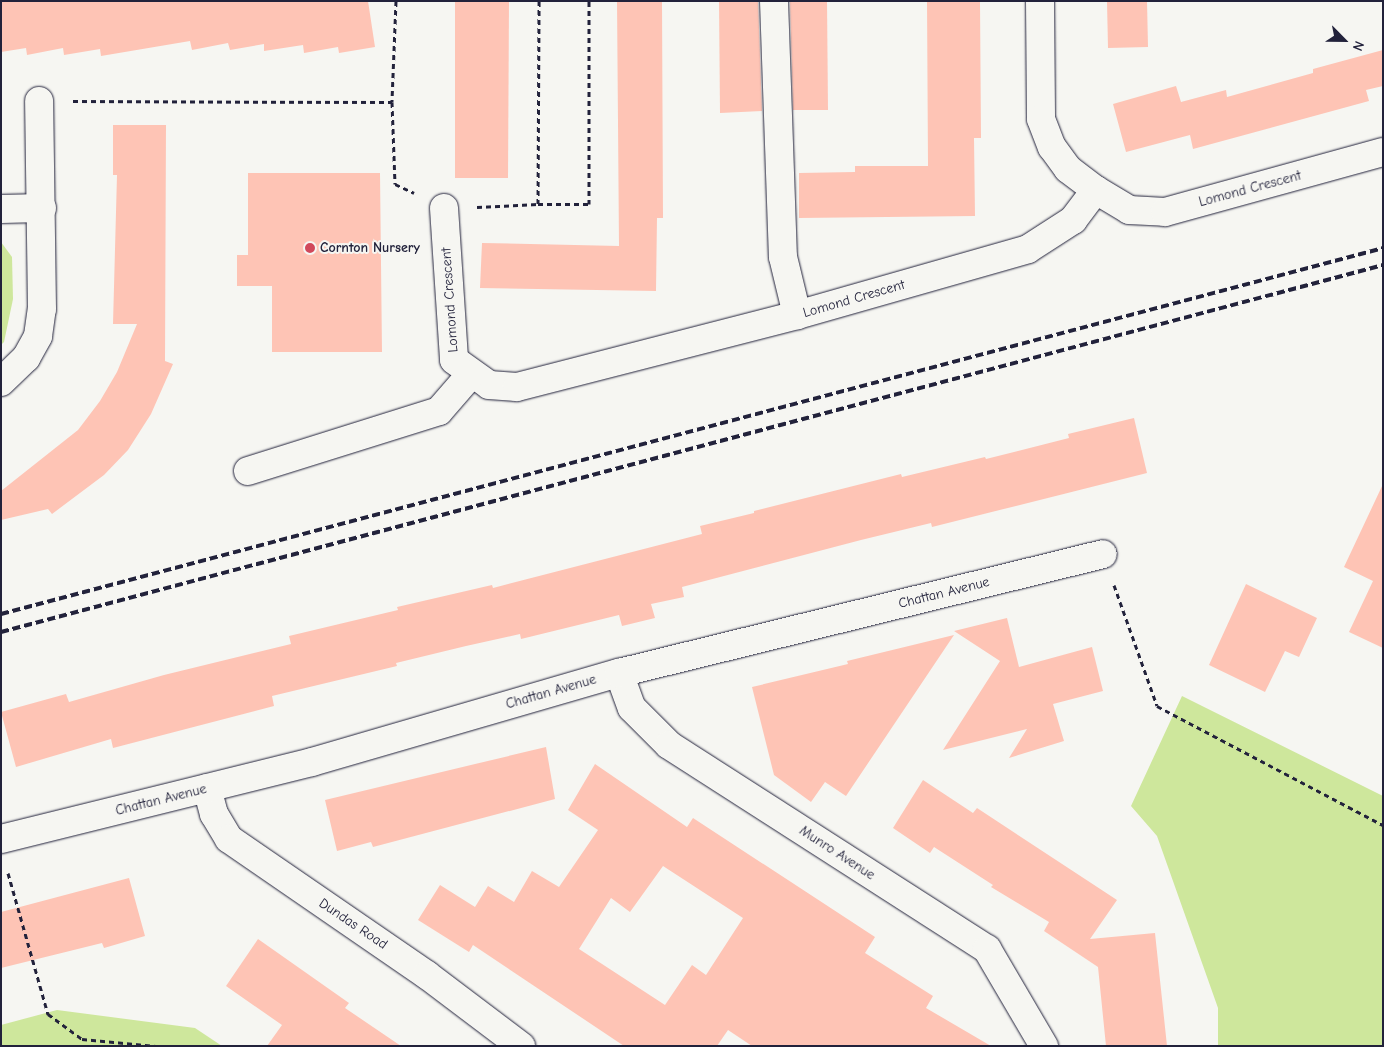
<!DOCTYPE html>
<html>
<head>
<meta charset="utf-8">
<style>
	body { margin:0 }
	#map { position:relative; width:1384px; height:1047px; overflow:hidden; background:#f6f6f2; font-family:"Comic Neue",sans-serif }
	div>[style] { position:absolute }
	.green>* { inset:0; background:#cee79c }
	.building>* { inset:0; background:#fec4b5 }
	.path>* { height:3px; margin-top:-1.5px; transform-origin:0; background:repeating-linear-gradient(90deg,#22223b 0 5px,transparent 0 9px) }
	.roads { filter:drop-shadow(0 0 1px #22223b) drop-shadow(0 0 1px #22223b) }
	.minor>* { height:28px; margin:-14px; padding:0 14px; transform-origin:14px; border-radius:14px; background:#f6f6f2 }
	.rail>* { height:4px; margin-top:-2px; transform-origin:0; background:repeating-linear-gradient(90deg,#22223b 0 8px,transparent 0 12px) }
	.dots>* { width:14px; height:14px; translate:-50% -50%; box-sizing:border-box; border:2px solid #f6f6f2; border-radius:50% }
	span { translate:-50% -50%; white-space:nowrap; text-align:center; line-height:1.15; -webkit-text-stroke:4px #f6f6f2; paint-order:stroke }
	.street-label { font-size:14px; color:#22223b }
	.poi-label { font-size:14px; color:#22223b; font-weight:700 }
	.left { translate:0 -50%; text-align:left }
	.frame { position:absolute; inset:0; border:2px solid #22223b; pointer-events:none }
	.north { position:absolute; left:1319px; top:15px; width:50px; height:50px; -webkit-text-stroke:4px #f6f6f2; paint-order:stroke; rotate:113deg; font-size:14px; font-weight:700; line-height:20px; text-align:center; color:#22223b }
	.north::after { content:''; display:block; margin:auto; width:18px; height:22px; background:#22223b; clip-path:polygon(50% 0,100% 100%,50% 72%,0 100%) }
</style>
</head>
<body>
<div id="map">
	<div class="green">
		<div style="clip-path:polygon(1px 242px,12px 257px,13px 299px,4px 342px,1px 345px)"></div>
		<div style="clip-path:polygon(1182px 696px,1383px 796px,1383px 1046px,1218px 1046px,1218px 1008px,1157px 836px,1131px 806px)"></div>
		<div style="clip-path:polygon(57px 1010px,195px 1028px,222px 1046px,1px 1046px,1px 1025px)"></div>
	</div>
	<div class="building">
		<div style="clip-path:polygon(1px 1px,368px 1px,375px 47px,339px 53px,338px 47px,304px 53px,303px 45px,264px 51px,264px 44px,230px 50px,228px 43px,192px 50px,190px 41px,101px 56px,100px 49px,64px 55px,63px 48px,27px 55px,26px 48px,1px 52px)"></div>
		<div style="clip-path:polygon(455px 1px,509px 1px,508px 178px,455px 178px)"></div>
		<div style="clip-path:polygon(617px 1px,662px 1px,663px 218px,657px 218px,656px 291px,480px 288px,482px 243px,619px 246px)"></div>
		<div style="clip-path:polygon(719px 1px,758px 1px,762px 111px,720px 113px)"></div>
		<div style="clip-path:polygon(790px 1px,827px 1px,828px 110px,793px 110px)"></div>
		<div style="clip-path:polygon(927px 1px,980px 1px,981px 138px,974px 138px,975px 216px,799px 218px,799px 173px,855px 172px,855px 166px,928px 166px)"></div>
		<div style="clip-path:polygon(1107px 1px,1147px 1px,1148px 47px,1108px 48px)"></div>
		<div style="clip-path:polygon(1383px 50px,1383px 86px,1366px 90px,1369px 101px,1193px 149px,1190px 135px,1126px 152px,1113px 104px,1176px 86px,1181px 102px,1226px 90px,1227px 97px,1313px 73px,1313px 69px)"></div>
		<div style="clip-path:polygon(113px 125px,166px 125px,165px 361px,173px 364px,151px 414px,128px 450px,104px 475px,52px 514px,48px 509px,1px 520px,1px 491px,78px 430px,100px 401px,117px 372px,137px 324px,113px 324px,117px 175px,113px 175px)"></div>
		<div style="clip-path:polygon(248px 173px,380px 173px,382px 352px,272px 352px,272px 286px,237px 286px,237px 255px,248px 255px)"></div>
		<div style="clip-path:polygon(1134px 418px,1147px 473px,932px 527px,931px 523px,861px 540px,682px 587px,684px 597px,651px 604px,655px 618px,622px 626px,619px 615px,521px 639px,520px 634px,466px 646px,396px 663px,397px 666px,272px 696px,274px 706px,113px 748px,111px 739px,16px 767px,1px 712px,66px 694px,69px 702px,164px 675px,291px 644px,289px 636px,398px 610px,397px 607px,492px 585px,493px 588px,702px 534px,700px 526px,754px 513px,754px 511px,901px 474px,902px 477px,985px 457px,986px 459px,1069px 438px,1068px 434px)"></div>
		<div style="clip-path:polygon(1383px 484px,1383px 648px,1349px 632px,1373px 581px,1344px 567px)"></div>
		<div style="clip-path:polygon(1246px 584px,1317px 618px,1299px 657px,1285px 651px,1265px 692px,1209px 665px)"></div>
		<div style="clip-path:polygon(1007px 618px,1019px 667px,1092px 647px,1103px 691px,1053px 704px,1064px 741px,1009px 758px,1027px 729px,943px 750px,1000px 661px,954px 631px)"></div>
		<div style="clip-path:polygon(954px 635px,846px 796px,825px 782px,811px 802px,774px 775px,752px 687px,848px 664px,847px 661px)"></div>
		<div style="clip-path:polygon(546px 747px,555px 799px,373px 847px,371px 842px,337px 851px,325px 800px)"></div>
		<div style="clip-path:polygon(evenodd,595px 764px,687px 827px,693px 818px,875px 937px,865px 953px,933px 996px,926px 1008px,991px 1046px,752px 1046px,728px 1030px,717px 1046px,624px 1046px,473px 945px,469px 952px,418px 920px,440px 885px,475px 907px,488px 886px,514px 902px,532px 871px,559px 887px,598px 830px,568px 810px,595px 764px,663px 866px,743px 918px,706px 975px,692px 965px,665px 1005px,579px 949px,611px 898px,630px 912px,663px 866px)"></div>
		<div style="clip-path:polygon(923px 780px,973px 813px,977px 808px,1117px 900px,1090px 939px,1155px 933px,1167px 1046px,1106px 1046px,1098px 967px,1044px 931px,1049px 922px,991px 887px,993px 885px,934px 847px,930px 853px,893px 828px)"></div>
		<div style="clip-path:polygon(129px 878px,145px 936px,104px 948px,102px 943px,1px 968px,1px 912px)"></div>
		<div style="clip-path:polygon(258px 939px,349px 1003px,345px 1008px,401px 1046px,267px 1046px,282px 1025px,226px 986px)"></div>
	</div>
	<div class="path">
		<div style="left:396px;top:1px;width:101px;rotate:92.3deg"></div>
		<div style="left:392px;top:102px;width:82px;rotate:87.9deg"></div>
		<div style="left:395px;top:184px;width:21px;rotate:25deg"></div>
		<div style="left:73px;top:101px;width:319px;rotate:0.2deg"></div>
		<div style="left:538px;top:204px;width:51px"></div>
		<div style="left:589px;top:204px;width:203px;rotate:-90deg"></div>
		<div style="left:477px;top:207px;width:61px;rotate:-2.8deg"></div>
		<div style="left:538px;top:204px;width:203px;rotate:-89.7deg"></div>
		<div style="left:1114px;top:585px;width:128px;rotate:70.4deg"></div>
		<div style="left:1157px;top:706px;width:255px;rotate:27.8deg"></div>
		<div style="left:8px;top:873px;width:147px;rotate:74.2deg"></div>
		<div style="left:48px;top:1014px;width:42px;rotate:36.3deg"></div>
		<div style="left:82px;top:1039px;width:74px;rotate:5.4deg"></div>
	</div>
	<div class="roads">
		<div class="minor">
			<div style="left:774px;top:1px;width:256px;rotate:88deg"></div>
			<div style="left:783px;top:257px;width:60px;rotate:76.4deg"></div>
			<div style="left:1040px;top:1px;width:118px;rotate:89.5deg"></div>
			<div style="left:1041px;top:119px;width:30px;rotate:69deg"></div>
			<div style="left:1052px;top:147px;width:27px;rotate:54deg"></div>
			<div style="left:1068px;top:169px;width:35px;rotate:37deg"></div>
			<div style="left:1096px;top:190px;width:39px;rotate:31deg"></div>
			<div style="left:1129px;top:210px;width:36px;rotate:3deg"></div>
			<div style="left:1165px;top:212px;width:226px;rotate:-15.4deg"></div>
			<div style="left:444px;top:208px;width:152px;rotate:86.2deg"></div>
			<div style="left:454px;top:360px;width:43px;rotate:35.5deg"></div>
			<div style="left:489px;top:385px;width:28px;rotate:4deg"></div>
			<div style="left:517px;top:387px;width:289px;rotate:-14.4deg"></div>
			<div style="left:797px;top:315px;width:240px;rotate:-15.9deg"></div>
			<div style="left:1028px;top:249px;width:54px;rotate:-32.8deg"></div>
			<div style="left:1073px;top:220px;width:38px;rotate:-53deg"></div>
			<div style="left:1px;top:209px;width:41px;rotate:-1.4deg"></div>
			<div style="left:1px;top:382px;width:35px;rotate:-44deg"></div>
			<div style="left:26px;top:358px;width:25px;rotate:-61deg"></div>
			<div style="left:38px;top:336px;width:27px;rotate:-82deg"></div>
			<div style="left:42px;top:309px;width:208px;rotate:-90.8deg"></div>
			<div style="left:248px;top:471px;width:200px;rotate:-17.4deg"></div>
			<div style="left:439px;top:411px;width:49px;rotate:-49.1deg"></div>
			<div style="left:619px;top:673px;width:37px;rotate:70deg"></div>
			<div style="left:632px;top:708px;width:52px;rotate:45deg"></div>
			<div style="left:669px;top:745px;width:378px;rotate:32.7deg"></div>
			<div style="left:987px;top:949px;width:113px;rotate:59.6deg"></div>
			<div style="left:207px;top:788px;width:27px;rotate:75deg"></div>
			<div style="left:214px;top:814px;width:29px;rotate:59deg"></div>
			<div style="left:229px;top:839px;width:240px;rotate:34.5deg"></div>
			<div style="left:427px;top:975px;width:118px;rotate:37.1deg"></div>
			<div style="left:1px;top:839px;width:320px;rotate:-13.9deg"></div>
			<div style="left:312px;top:762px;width:320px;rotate:-16.2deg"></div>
			<div style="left:619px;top:673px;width:498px;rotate:-13.8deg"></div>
		</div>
	</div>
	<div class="rail">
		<div style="left:1px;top:614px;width:1430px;rotate:-14.83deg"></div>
		<div style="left:1px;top:632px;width:1430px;rotate:-14.87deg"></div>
	</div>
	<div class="dots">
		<div style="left:310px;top:248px;background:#d1495b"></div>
	</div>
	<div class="street-label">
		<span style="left:1250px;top:189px;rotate:-15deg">Lomond Crescent</span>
		<span style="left:854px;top:299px;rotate:-16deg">Lomond Crescent</span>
		<span style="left:450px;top:300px;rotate:-94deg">Lomond Crescent</span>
		<span style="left:944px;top:593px;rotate:-14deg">Chattan Avenue</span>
		<span style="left:551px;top:692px;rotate:-16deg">Chattan Avenue</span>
		<span style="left:161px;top:800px;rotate:-14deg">Chattan Avenue</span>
		<span style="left:837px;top:853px;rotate:33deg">Munro Avenue</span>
		<span style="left:353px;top:924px;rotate:34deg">Dundas Road</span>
	</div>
	<div class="poi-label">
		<span class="left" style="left:320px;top:248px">Cornton Nursery</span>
	</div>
	<div class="frame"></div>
	<div class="north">N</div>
</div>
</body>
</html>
